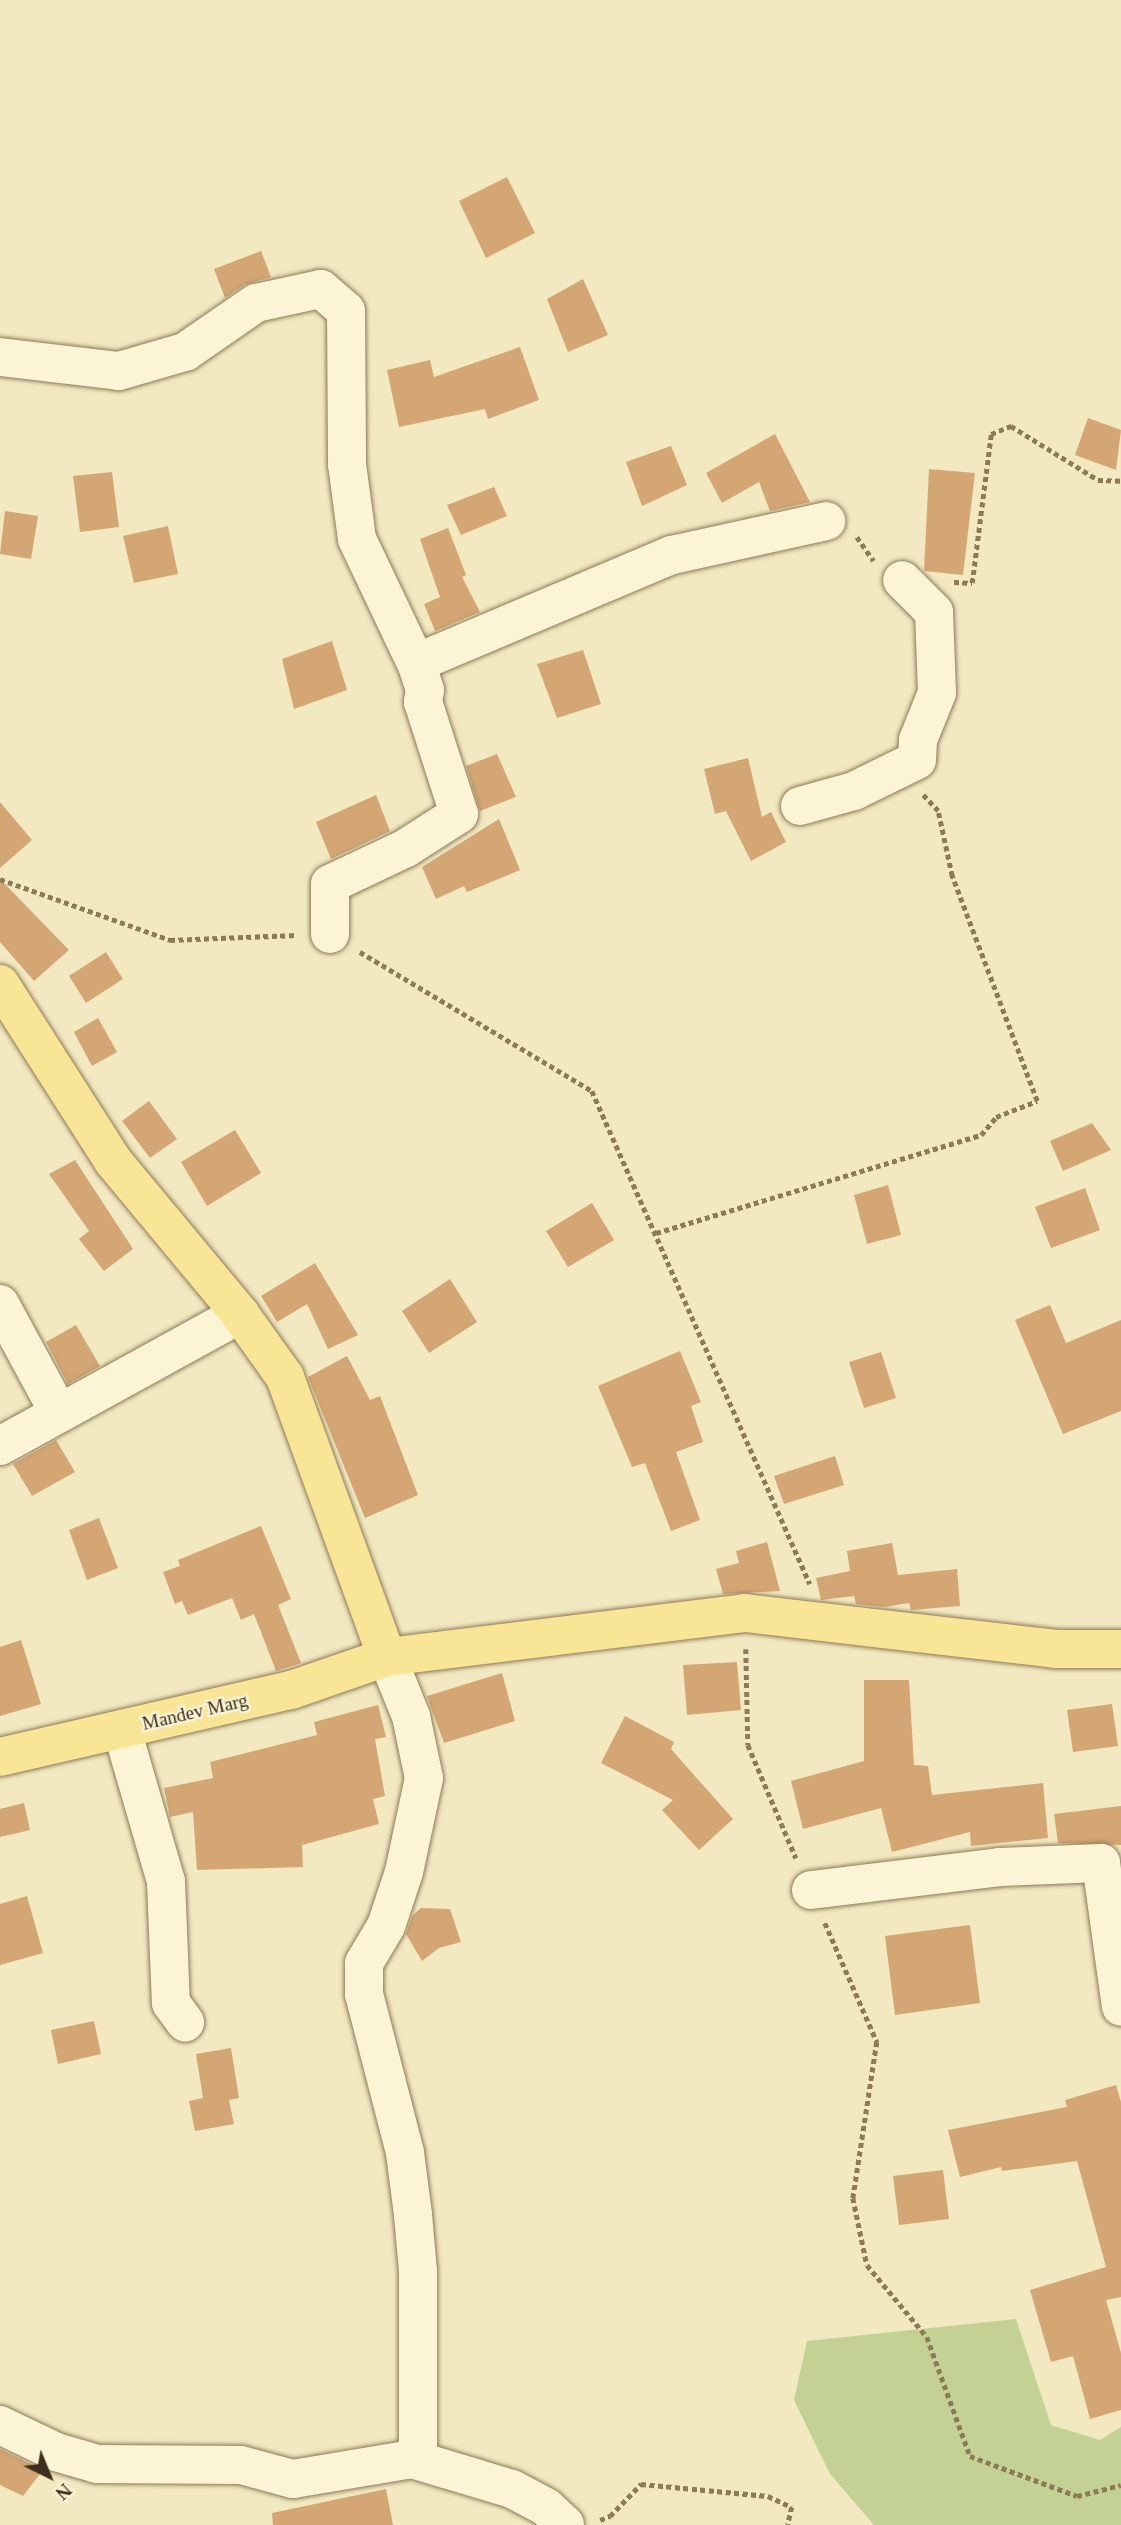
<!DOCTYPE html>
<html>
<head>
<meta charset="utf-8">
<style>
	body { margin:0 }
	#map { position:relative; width:1121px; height:2525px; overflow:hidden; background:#f2e9c1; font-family:"Times New Roman",serif }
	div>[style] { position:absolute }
	.green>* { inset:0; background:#c3d194 }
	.building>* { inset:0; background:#d3a674 }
	.path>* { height:4.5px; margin-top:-2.25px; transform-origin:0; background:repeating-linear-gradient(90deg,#8d7a57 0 5px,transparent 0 8.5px) }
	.roads { filter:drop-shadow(0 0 2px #8d7a57) drop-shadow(0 0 2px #8d7a57) }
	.minor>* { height:38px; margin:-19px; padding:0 19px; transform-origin:19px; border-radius:19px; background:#fcf5d5 }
	.major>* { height:38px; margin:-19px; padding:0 19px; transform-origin:19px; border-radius:19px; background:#f8e596 }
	span { translate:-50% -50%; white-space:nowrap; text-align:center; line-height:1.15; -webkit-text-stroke:5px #f8f2d2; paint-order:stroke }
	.street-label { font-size:19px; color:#3c2f1c }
	.north { position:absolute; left:14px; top:2441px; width:70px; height:70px; -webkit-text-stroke:5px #f8f2d2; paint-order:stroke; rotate:137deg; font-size:19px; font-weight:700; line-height:28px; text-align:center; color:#3c2f1c }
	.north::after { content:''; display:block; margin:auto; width:24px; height:32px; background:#3c2f1c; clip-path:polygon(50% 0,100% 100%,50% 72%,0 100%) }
</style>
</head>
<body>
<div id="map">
	<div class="green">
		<div style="clip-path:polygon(1016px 2319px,1051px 2425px,1100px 2440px,1121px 2427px,1121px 2525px,874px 2525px,830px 2474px,794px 2400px,807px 2341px)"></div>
	</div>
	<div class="building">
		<div style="clip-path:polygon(507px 177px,535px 233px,486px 258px,459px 201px)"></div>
		<div style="clip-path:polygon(261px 251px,271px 277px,244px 285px,225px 298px,214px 269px)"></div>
		<div style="clip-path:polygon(583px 279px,608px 335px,568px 352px,547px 299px)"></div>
		<div style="clip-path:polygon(520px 347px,539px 400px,488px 419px,485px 409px,399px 427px,387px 370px,430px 360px,434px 377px)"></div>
		<div style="clip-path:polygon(1088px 418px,1121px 430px,1116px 470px,1075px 455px)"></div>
		<div style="clip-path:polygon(775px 434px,810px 502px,770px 511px,759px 482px,722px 503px,706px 473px)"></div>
		<div style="clip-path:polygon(671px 446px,687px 485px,642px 506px,626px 462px)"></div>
		<div style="clip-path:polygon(929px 469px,975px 473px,963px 575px,924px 571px)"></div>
		<div style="clip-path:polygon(112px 472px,119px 527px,80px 532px,73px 476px)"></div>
		<div style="clip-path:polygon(494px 487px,507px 516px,461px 535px,447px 505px)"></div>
		<div style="clip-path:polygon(5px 511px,38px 516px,31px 559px,0 554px)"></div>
		<div style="clip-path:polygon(168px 526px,178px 574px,134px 583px,123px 536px)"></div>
		<div style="clip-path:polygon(448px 528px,466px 575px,462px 577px,480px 612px,435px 631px,424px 604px,440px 597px,420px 539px)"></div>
		<div style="clip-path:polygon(332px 641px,347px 690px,294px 709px,282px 659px)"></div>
		<div style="clip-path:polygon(583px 650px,601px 704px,557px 718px,537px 664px)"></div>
		<div style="clip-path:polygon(497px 754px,516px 797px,480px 811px,466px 766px)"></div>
		<div style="clip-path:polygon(748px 758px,762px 817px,771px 812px,786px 842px,751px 861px,726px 811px,715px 814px,704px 769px)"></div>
		<div style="clip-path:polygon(376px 795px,390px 831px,331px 859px,316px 822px)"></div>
		<div style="clip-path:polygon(0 802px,32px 840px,0 868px)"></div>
		<div style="clip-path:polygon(499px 819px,520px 870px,467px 892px,464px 886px,436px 899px,422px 867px)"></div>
		<div style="clip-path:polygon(0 879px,69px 950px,34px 981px,0 942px)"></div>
		<div style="clip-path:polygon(106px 952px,123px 979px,86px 1003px,69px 976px)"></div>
		<div style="clip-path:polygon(98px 1018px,117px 1052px,92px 1066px,74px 1032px)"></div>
		<div style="clip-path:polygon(149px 1101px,177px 1139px,150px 1158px,122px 1121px)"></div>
		<div style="clip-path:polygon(1092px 1123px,1111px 1150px,1063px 1171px,1050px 1141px)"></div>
		<div style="clip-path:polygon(235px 1130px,261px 1173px,207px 1206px,181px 1162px)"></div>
		<div style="clip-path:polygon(75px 1160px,133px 1249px,104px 1271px,79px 1239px,89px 1231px,49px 1174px)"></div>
		<div style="clip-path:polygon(888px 1185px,901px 1235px,867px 1244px,854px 1195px)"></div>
		<div style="clip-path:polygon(1085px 1188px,1100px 1230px,1051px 1248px,1035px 1207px)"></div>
		<div style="clip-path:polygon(592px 1203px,614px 1240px,568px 1267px,546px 1231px)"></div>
		<div style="clip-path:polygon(315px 1263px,358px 1335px,328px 1349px,307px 1304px,277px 1322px,261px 1296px)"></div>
		<div style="clip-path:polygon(450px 1279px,477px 1322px,429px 1353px,402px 1311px)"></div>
		<div style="clip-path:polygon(1050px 1305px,1066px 1343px,1121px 1320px,1121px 1411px,1063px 1434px,1015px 1320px)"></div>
		<div style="clip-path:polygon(76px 1325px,100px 1366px,68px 1384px,46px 1342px)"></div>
		<div style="clip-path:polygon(680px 1351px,701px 1402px,691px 1406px,703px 1442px,676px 1452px,700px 1520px,671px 1531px,645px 1463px,632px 1467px,598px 1386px)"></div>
		<div style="clip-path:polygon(881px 1352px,896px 1398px,864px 1408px,849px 1362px)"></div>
		<div style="clip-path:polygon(347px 1356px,370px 1400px,380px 1396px,418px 1495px,365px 1518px,308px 1377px)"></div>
		<div style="clip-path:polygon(56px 1440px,75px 1472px,32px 1496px,13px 1464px)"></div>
		<div style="clip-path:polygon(835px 1456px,844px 1485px,784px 1504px,774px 1476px)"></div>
		<div style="clip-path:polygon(99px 1518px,118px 1568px,87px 1580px,69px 1530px)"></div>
		<div style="clip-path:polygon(261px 1526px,291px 1599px,278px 1605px,301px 1663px,276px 1671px,254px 1614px,241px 1620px,232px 1598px,188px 1615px,182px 1601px,175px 1604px,163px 1572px,180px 1566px,178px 1560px)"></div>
		<div style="clip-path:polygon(767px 1542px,780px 1591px,723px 1594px,716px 1569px,739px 1563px,736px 1551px)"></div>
		<div style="clip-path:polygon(892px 1543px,898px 1575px,957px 1569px,960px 1606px,911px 1610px,909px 1603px,884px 1607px,856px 1604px,854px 1596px,821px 1600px,816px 1578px,850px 1571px,847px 1551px)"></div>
		<div style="clip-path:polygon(21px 1640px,41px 1704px,0 1716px,0 1647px)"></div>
		<div style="clip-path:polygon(737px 1662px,741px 1710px,687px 1715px,683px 1665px)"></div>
		<div style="clip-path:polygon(502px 1673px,515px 1721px,444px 1743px,427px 1696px)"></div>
		<div style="clip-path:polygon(864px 1680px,909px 1680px,914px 1765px,928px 1766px,932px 1795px,1043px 1783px,1048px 1838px,971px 1846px,970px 1832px,892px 1852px,881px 1808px,803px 1829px,791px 1781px,864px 1761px)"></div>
		<div style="clip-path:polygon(1112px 1704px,1118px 1746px,1073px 1752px,1067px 1710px)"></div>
		<div style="clip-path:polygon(378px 1705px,386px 1737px,375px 1739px,385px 1796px,373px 1799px,379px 1824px,302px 1845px,303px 1867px,197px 1870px,193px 1812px,170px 1817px,164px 1788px,213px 1778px,210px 1762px,317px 1735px,314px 1722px)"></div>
		<div style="clip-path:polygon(625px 1716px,674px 1742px,671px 1749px,733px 1819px,699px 1850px,662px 1810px,673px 1800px,601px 1763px)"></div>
		<div style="clip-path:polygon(24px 1803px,30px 1830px,0 1837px,0 1809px)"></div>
		<div style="clip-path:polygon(1121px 1806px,1121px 1845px,1058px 1843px,1054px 1814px)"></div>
		<div style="clip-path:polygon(27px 1896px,43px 1953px,0 1965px,0 1904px)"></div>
		<div style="clip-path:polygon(421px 1908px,450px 1909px,461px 1942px,439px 1948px,422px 1961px,406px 1934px,412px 1916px)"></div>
		<div style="clip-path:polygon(970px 1925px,980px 2003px,895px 2015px,885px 1936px)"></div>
		<div style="clip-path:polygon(94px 2021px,101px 2054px,58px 2064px,51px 2030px)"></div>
		<div style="clip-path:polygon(231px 2048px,239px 2098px,229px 2100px,234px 2124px,195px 2131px,189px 2101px,203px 2098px,196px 2054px)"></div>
		<div style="clip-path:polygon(1116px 2085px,1121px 2102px,1121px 2297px,1106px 2300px,1121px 2353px,1121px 2410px,1090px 2419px,1073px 2356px,1051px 2362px,1030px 2290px,1106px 2267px,1077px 2161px,1002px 2171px,1001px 2167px,960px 2177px,948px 2130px,1067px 2107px,1065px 2100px)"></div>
		<div style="clip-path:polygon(943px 2170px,949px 2219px,899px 2225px,893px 2176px)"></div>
		<div style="clip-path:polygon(0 2449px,43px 2470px,23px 2496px,0 2485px)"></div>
		<div style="clip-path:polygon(386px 2489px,393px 2525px,273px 2525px,272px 2513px)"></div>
	</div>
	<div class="path">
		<div style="left:857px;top:537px;width:29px;rotate:55deg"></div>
		<div style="left:954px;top:582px;width:18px;rotate:3deg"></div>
		<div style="left:972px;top:583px;width:150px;rotate:-82.7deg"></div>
		<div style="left:991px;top:434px;width:22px;rotate:-22deg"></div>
		<div style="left:1011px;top:426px;width:102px;rotate:31.8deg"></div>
		<div style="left:1098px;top:480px;width:23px;rotate:2deg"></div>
		<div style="left:0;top:879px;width:181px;rotate:19.7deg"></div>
		<div style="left:170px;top:940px;width:127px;rotate:-2.3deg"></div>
		<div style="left:360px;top:952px;width:270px;rotate:30.9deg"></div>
		<div style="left:592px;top:1091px;width:539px;rotate:66.15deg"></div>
		<div style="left:656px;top:1233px;width:339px;rotate:-16.8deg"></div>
		<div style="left:981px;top:1135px;width:23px;rotate:-50deg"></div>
		<div style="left:996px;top:1117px;width:44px;rotate:-21.3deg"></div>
		<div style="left:1037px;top:1101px;width:241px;rotate:-110.7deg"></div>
		<div style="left:952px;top:876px;width:66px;rotate:-102.2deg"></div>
		<div style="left:938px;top:811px;width:22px;rotate:-133deg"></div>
		<div style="left:746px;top:1649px;width:96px;rotate:88.8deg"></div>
		<div style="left:748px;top:1745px;width:123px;rotate:67deg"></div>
		<div style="left:825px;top:1923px;width:130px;rotate:66.4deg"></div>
		<div style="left:877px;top:2042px;width:158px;rotate:98.7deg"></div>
		<div style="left:853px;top:2198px;width:68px;rotate:78.2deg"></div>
		<div style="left:867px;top:2265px;width:94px;rotate:50.2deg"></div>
		<div style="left:927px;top:2337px;width:127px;rotate:70.1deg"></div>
		<div style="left:970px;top:2456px;width:114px;rotate:20.5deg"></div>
		<div style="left:1077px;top:2496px;width:45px;rotate:-14deg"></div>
		<div style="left:600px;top:2520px;width:11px;rotate:-22deg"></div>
		<div style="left:610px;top:2516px;width:45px;rotate:-45.9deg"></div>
		<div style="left:641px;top:2484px;width:128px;rotate:5.4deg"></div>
		<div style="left:768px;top:2496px;width:26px;rotate:25deg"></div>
		<div style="left:792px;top:2507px;width:18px;rotate:103deg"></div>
	</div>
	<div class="roads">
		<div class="minor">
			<div style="left:0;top:357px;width:120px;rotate:6.7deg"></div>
			<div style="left:119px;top:371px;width:69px;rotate:-16.1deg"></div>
			<div style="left:185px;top:352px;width:86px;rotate:-34.6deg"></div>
			<div style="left:256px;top:303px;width:66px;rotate:-12.2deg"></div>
			<div style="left:321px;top:289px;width:33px;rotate:41deg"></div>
			<div style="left:346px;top:311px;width:153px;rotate:89.6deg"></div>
			<div style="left:347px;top:464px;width:76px;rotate:82.4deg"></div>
			<div style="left:357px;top:539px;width:137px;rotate:64.6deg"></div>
			<div style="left:416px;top:663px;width:278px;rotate:-22.9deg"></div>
			<div style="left:672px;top:555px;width:158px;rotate:-12.4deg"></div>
			<div style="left:800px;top:806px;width:56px;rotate:-15.5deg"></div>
			<div style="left:854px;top:791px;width:70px;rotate:-26.2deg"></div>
			<div style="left:917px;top:760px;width:20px;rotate:-87deg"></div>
			<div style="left:918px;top:740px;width:51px;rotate:-68deg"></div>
			<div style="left:937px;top:693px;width:81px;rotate:-92.1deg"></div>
			<div style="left:934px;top:612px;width:45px;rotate:-135deg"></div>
			<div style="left:330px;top:934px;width:50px;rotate:-90deg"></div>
			<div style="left:330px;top:884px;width:84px;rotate:-25.3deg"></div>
			<div style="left:406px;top:848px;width:63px;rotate:-32.7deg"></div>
			<div style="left:459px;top:814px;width:118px;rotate:-107.8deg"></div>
			<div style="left:423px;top:702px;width:12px;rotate:-81deg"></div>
			<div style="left:425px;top:690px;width:28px;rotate:-108deg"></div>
			<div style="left:0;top:1304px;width:124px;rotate:61.6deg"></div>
			<div style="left:0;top:1446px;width:274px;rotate:-28.8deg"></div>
			<div style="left:387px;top:1657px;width:64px;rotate:67.9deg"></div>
			<div style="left:411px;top:1716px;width:63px;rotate:78.2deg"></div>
			<div style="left:424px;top:1778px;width:96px;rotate:102deg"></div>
			<div style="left:404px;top:1872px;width:57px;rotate:108.4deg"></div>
			<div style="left:386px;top:1926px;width:43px;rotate:120.7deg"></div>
			<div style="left:364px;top:1963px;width:31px;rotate:90deg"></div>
			<div style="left:364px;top:1994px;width:164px;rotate:75.5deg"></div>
			<div style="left:405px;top:2153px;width:63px;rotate:82.6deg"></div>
			<div style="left:413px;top:2215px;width:56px;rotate:84.9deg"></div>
			<div style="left:418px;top:2271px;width:173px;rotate:90deg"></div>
			<div style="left:418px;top:2444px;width:16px;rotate:112deg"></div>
			<div style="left:122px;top:1730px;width:157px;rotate:73.8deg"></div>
			<div style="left:166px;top:1881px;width:122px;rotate:87.7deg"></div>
			<div style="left:171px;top:2003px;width:24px;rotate:54deg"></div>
			<div style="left:811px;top:1890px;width:190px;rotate:-6.9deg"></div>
			<div style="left:1000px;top:1867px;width:101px;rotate:-2.3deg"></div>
			<div style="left:1101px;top:1863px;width:145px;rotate:82.1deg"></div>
			<div style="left:0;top:2425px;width:62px;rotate:25.7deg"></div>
			<div style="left:56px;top:2452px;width:43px;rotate:16.3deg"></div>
			<div style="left:97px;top:2464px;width:144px;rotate:0.4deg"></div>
			<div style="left:241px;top:2465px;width:54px;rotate:15.1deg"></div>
			<div style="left:293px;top:2479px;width:121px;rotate:-9.5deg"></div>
			<div style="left:412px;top:2459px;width:104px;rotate:16.7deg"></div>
			<div style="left:512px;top:2489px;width:38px;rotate:28deg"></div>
			<div style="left:546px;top:2507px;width:26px;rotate:43deg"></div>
		</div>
		<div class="major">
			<div style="left:0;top:984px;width:210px;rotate:57.4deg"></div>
			<div style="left:113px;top:1161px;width:199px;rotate:50.3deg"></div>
			<div style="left:240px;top:1314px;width:77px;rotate:54.5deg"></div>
			<div style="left:285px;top:1377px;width:298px;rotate:70deg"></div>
			<div style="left:0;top:1757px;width:299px;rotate:-13deg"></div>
			<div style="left:291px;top:1690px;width:102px;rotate:-19deg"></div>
			<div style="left:387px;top:1657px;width:361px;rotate:-7deg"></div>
			<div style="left:745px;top:1613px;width:311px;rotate:6.6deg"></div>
			<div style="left:1054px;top:1649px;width:67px"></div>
		</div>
	</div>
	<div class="street-label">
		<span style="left:195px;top:1712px;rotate:-13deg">Mandev Marg</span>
	</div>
	<div class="north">N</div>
</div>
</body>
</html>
